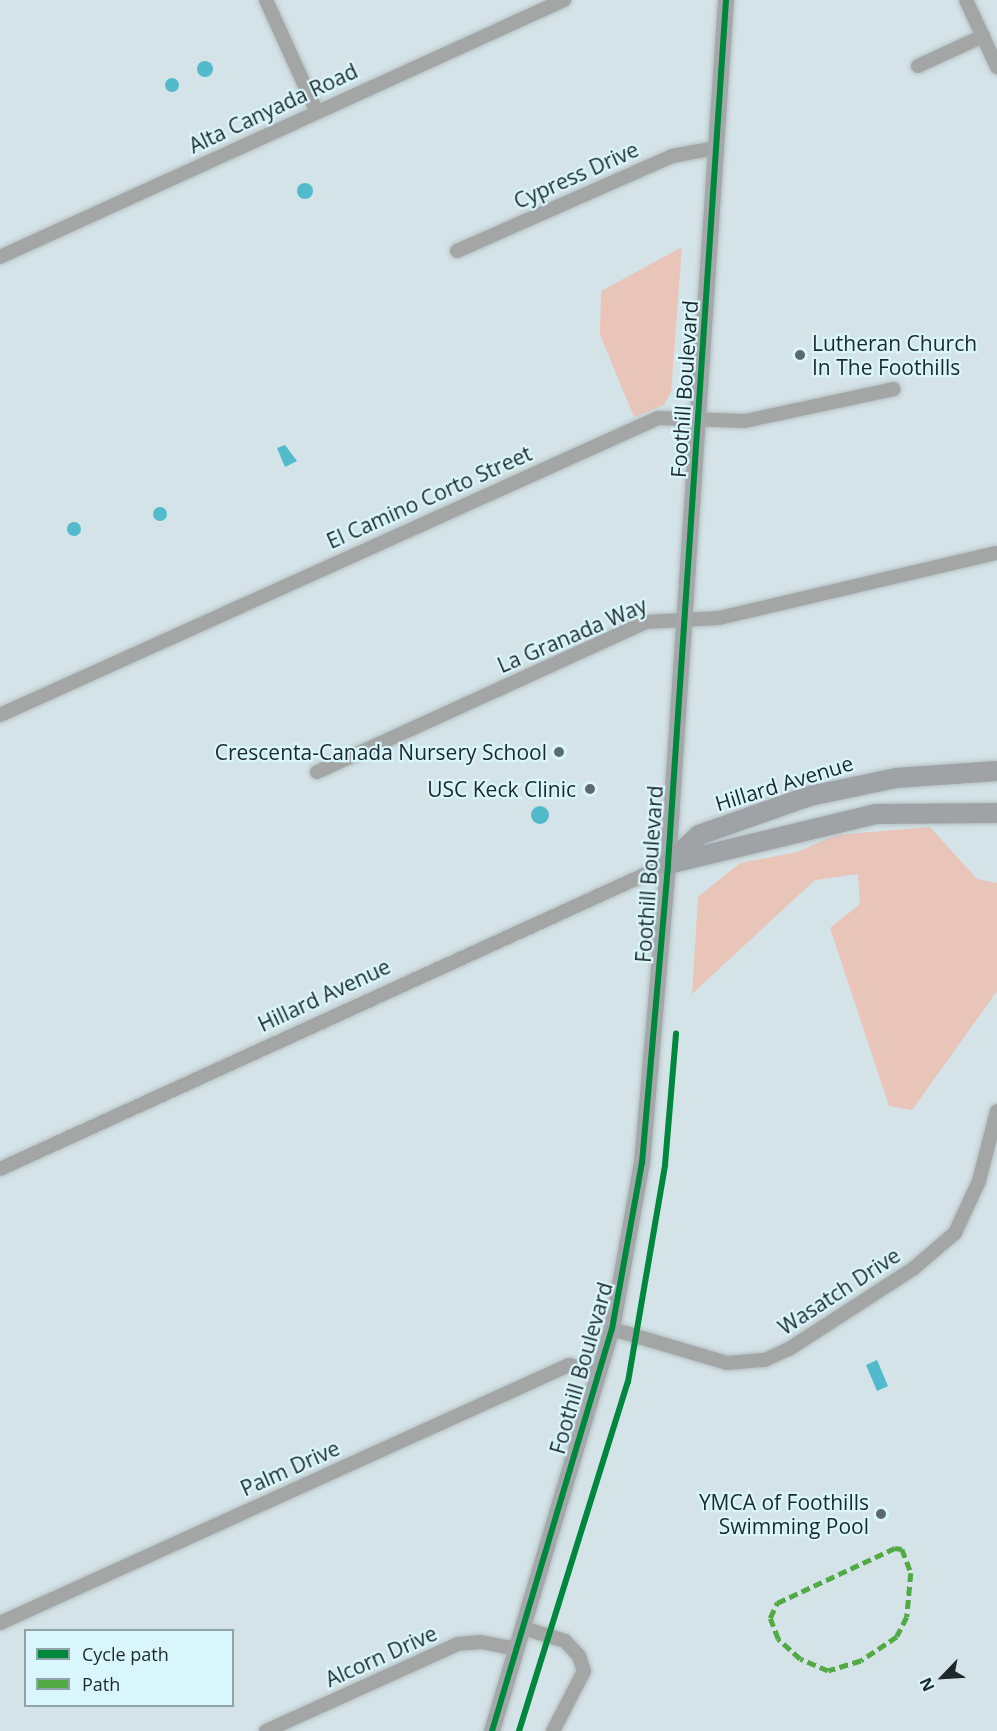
<!DOCTYPE html>
<html>
<head>
<meta charset="utf-8">
<style>
	body { margin:0 }
	#map { position:relative; width:997px; height:1731px; overflow:hidden; background:#d4e3e7; font-family:"Open Sans",sans-serif }
	div>[style] { position:absolute }
	.green>* { inset:0; background:#e9c5b9 }
	.water>* { inset:0; background:#51bacc }
	.round { border-radius:50% }
	.roads { filter:drop-shadow(0 0 2px #b5c1c3) drop-shadow(0 0 2px #b5c1c3) }
	.minor>* { height:14px; margin:-7px; padding:0 7px; transform-origin:7px; border-radius:7px; background:#a4a6a6 }
	.major>* { height:16px; margin:-8px; padding:0 8px; transform-origin:8px; border-radius:8px; background:#a4a8ab }
	.highway>* { height:20px; margin:-10px; padding:0 10px; transform-origin:10px; border-radius:10px; background:#9fa3a5 }
	.quiet>* { height:4.5px; margin-top:-2.25px; transform-origin:0; background:repeating-linear-gradient(90deg,#52aa44 0 9px,transparent 0 13.5px) }
	.cycleway>* { height:6px; margin:-3px; padding:0 3px; transform-origin:3px; border-radius:3px; background:#00873e }
	.dots>* { width:16px; height:16px; translate:-50% -50%; box-sizing:border-box; border:3px solid #d9f6fc; border-radius:50% }
	span { translate:-50% -50%; white-space:nowrap; text-align:center; line-height:1.15; -webkit-text-stroke:4.5px #d9f6fc; paint-order:stroke }
	.street-label { font-size:21px; color:#1d282a }
	.poi-label { font-size:21px; color:#1d282a }
	.left { translate:0 -50%; text-align:left }
	.right { translate:-100% -50%; text-align:right }
	.legend { position:absolute; left:24px; top:1629px; width:210px; height:78px; box-sizing:border-box; background:#d9f6fc; border:2px solid #8ea4a8; margin:0; padding:8px 10px; list-style:none; font-size:18px; color:#1d282a }
	.legend li { display:flex; align-items:center; gap:12px; height:30px }
	.legend b { width:30px; border:2px solid #8ea4a8 }
	.north { position:absolute; left:913px; top:1647px; width:60px; height:60px; -webkit-text-stroke:4px #d9f6fc; paint-order:stroke; rotate:245deg; font-size:16px; font-weight:700; line-height:24px; text-align:center; color:#1d282a }
	.north::after { content:''; display:block; margin:auto; width:21px; height:27px; background:#1d282a; clip-path:polygon(50% 0,100% 100%,50% 72%,0 100%) }
</style>
</head>
<body>
<div id="map">
	<div class="green">
		<div style="clip-path:polygon(682px 247px,671px 392px,664px 405px,634px 417px,600px 335px,601px 291px)"></div>
		<div style="clip-path:polygon(930px 827px,977px 879px,997px 883px,997px 991px,912px 1110px,889px 1106px,830px 928px,860px 904px,858px 874px,815px 880px,692px 994px,698px 897px,740px 863px,797px 852px,836px 835px)"></div>
	</div>
	<div class="water">
		<div class="round" style="left:197px;top:61px;width:16px;height:16px"></div>
		<div class="round" style="left:165px;top:78px;width:14px;height:14px"></div>
		<div class="round" style="left:297px;top:183px;width:16px;height:16px"></div>
		<div style="clip-path:polygon(285px 445px,297px 461px,285px 467px,277px 448px)"></div>
		<div class="round" style="left:153px;top:507px;width:14px;height:14px"></div>
		<div class="round" style="left:67px;top:522px;width:14px;height:14px"></div>
		<div class="round" style="left:531px;top:806px;width:18px;height:18px"></div>
		<div style="clip-path:polygon(877px 1360px,888px 1386px,877px 1391px,866px 1365px)"></div>
	</div>
	<div class="roads">
		<div class="minor">
			<div style="left:266px;top:0;width:121px;rotate:65.6deg"></div>
			<div style="left:966px;top:0;width:74px;rotate:65.2deg"></div>
			<div style="left:918px;top:66px;width:72px;rotate:-24.8deg"></div>
			<div style="left:457px;top:251px;width:235px;rotate:-23.8deg"></div>
			<div style="left:672px;top:156px;width:45px;rotate:-10.3deg"></div>
			<div style="left:0;top:257px;width:620px;rotate:-24.5deg"></div>
			<div style="left:0;top:715px;width:722px;rotate:-24.29deg"></div>
			<div style="left:658px;top:418px;width:87px;rotate:2deg"></div>
			<div style="left:745px;top:421px;width:152px;rotate:-12.1deg"></div>
			<div style="left:317px;top:772px;width:362px;rotate:-24.5deg"></div>
			<div style="left:646px;top:622px;width:73px;rotate:-3.1deg"></div>
			<div style="left:719px;top:618px;width:285px;rotate:-13.2deg"></div>
			<div style="left:0;top:1169px;width:734px;rotate:-24.54deg"></div>
			<div style="left:612px;top:1329px;width:120px;rotate:16.5deg"></div>
			<div style="left:727px;top:1363px;width:38px;rotate:-5deg"></div>
			<div style="left:765px;top:1360px;width:26px;rotate:-25deg"></div>
			<div style="left:789px;top:1349px;width:149px;rotate:-32.9deg"></div>
			<div style="left:914px;top:1268px;width:54px;rotate:-40.5deg"></div>
			<div style="left:955px;top:1233px;width:57px;rotate:-65.2deg"></div>
			<div style="left:979px;top:1181px;width:72px;rotate:-75.6deg"></div>
			<div style="left:0;top:1623px;width:625px;rotate:-24.39deg"></div>
			<div style="left:569px;top:1365px;width:31px;rotate:13deg"></div>
			<div style="left:523px;top:1628px;width:44px;rotate:17.2deg"></div>
			<div style="left:565px;top:1641px;width:21px;rotate:47deg"></div>
			<div style="left:579px;top:1656px;width:16px;rotate:72deg"></div>
			<div style="left:584px;top:1671px;width:68px;rotate:117.3deg"></div>
			<div style="left:266px;top:1731px;width:211px;rotate:-24.4deg"></div>
			<div style="left:458px;top:1644px;width:23px;rotate:-5deg"></div>
			<div style="left:481px;top:1642px;width:37px;rotate:11deg"></div>
		</div>
		<div class="major">
			<div style="left:492px;top:1731px;width:420px;rotate:-73.4deg"></div>
			<div style="left:612px;top:1329px;width:169px;rotate:-79.8deg"></div>
			<div style="left:642px;top:1163px;width:300px;rotate:-85deg"></div>
			<div style="left:668px;top:864px;width:866px;rotate:-86.16deg"></div>
		</div>
		<div class="highway">
			<div style="left:668px;top:864px;width:42px;rotate:-43.1deg"></div>
			<div style="left:699px;top:835px;width:118px;rotate:-19.4deg"></div>
			<div style="left:810px;top:796px;width:88px;rotate:-11.8deg"></div>
			<div style="left:896px;top:778px;width:101px;rotate:-4deg"></div>
			<div style="left:668px;top:864px;width:214px;rotate:-13.5deg"></div>
			<div style="left:876px;top:814px;width:121px;rotate:-0.5deg"></div>
		</div>
	</div>
	<div class="quiet">
		<div style="left:895px;top:1548px;width:7px;rotate:8deg"></div>
		<div style="left:902px;top:1549px;width:26px;rotate:69deg"></div>
		<div style="left:911px;top:1573px;width:44px;rotate:95.2deg"></div>
		<div style="left:907px;top:1617px;width:22px;rotate:117deg"></div>
		<div style="left:897px;top:1637px;width:43px;rotate:146.3deg"></div>
		<div style="left:861px;top:1661px;width:34px;rotate:163deg"></div>
		<div style="left:828px;top:1671px;width:30px;rotate:-157deg"></div>
		<div style="left:800px;top:1659px;width:30px;rotate:-138deg"></div>
		<div style="left:778px;top:1639px;width:22px;rotate:-111deg"></div>
		<div style="left:770px;top:1618px;width:17px;rotate:-65deg"></div>
		<div style="left:777px;top:1603px;width:130px;rotate:-25deg"></div>
	</div>
	<div class="cycleway">
		<div style="left:492px;top:1731px;width:420px;rotate:-73.4deg"></div>
		<div style="left:612px;top:1329px;width:169px;rotate:-79.8deg"></div>
		<div style="left:642px;top:1163px;width:300px;rotate:-85deg"></div>
		<div style="left:668px;top:864px;width:866px;rotate:-86.16deg"></div>
		<div style="left:519px;top:1731px;width:366px;rotate:-72.7deg"></div>
		<div style="left:628px;top:1382px;width:220px;rotate:-80.3deg"></div>
		<div style="left:665px;top:1165px;width:132px;rotate:-85.2deg"></div>
	</div>
	<div class="dots">
		<div style="left:800px;top:355px;background:#5d696c"></div>
		<div style="left:559px;top:752px;background:#5d696c"></div>
		<div style="left:590px;top:789px;background:#5d696c"></div>
		<div style="left:881px;top:1514px;background:#5d696c"></div>
	</div>
	<div class="street-label">
		<span style="left:273px;top:108px;rotate:-25deg">Alta Canyada Road</span>
		<span style="left:576px;top:175px;rotate:-24deg">Cypress Drive</span>
		<span style="left:684px;top:389px;rotate:-86deg">Foothill Boulevard</span>
		<span style="left:429px;top:497px;rotate:-24deg">El Camino Corto Street</span>
		<span style="left:572px;top:635px;rotate:-23deg">La Granada Way</span>
		<span style="left:784px;top:783px;rotate:-17deg">Hillard Avenue</span>
		<span style="left:649px;top:874px;rotate:-86deg">Foothill Boulevard</span>
		<span style="left:324px;top:995px;rotate:-25deg">Hillard Avenue</span>
		<span style="left:839px;top:1291px;rotate:-33deg">Wasatch Drive</span>
		<span style="left:581px;top:1368px;rotate:-74deg">Foothill Boulevard</span>
		<span style="left:290px;top:1468px;rotate:-24deg">Palm Drive</span>
		<span style="left:381px;top:1656px;rotate:-24deg">Alcorn Drive</span>
	</div>
	<div class="poi-label">
		<span class="left" style="left:812px;top:355px">Lutheran Church<br>In The Foothills</span>
		<span class="right" style="left:547px;top:752px">Crescenta-Canada Nursery School</span>
		<span class="right" style="left:576px;top:789px">USC Keck Clinic</span>
		<span class="right" style="left:869px;top:1514px">YMCA of Foothills<br>Swimming Pool</span>
	</div>
	<ul class="legend">
	<li><b style="height:8px;background:#00873e"></b>Cycle path</li>
	<li><b style="height:8px;background:#52aa44"></b>Path</li>
	</ul>
	<div class="north">N</div>
</div>
</body>
</html>
